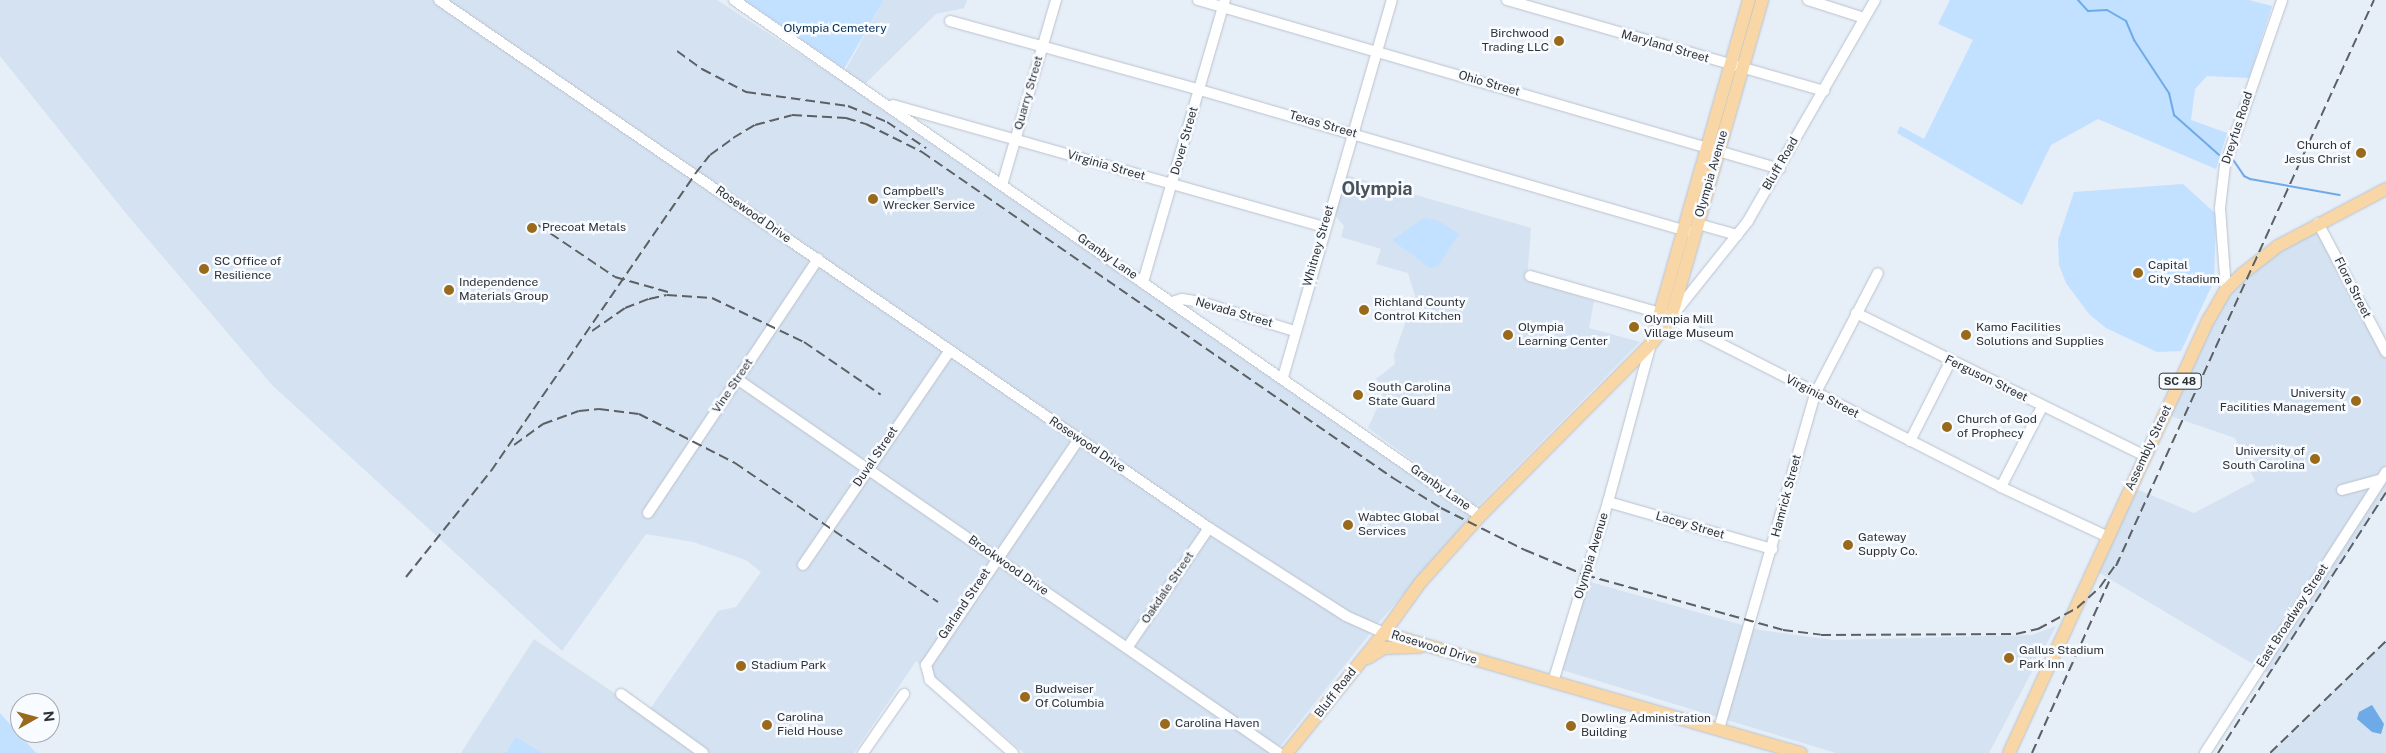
<!DOCTYPE html>
<html>
<head>
<meta charset="utf-8">
<style>
	body { margin:0 }
	#map { position:relative; width:2386px; height:753px; overflow:hidden; background:#e6eef8; font-family:"Public Sans",sans-serif }
	div>[style] { position:absolute }
	.built>* { inset:0; background:#d5e2f1 }
	.green>* { inset:0; background:#c2e0ff }
	.water>* { inset:0; background:#6eaae8 }
	.stream>* { height:2px; margin:-1px; padding:0 1px; transform-origin:1px; border-radius:1px; background:#6eaae8 }
	.roads { filter:drop-shadow(0 0 1px #bac2cb) drop-shadow(0 0 1px #bac2cb) }
	.minor>* { height:10px; margin:-5px; padding:0 5px; transform-origin:5px; border-radius:5px; background:#fff }
	.major>* { height:12px; margin:-6px; padding:0 6px; transform-origin:6px; border-radius:6px; background:#f8d6a5 }
	.rail>* { height:2px; margin-top:-1px; transform-origin:0; background:repeating-linear-gradient(90deg,#5b6064 0 10px,transparent 0 15px) }
	.dots>* { width:14px; height:14px; translate:-50% -50%; box-sizing:border-box; border:2px solid #f8fbff; border-radius:50% }
	span { translate:-50% -50%; white-space:nowrap; text-align:center; line-height:1.15; -webkit-text-stroke:5px #f8fbff; paint-order:stroke }
	.shield-label span { padding:1px 4px; background:#f8fbff; border:1px solid; border-radius:4px; -webkit-text-stroke-width:0 }
	.shield-label { font-size:11px; color:#2e3134; font-weight:700 }
	.park-label { font-size:12px; color:#002a51 }
	.poi-label { font-size:12px; color:#2e3134 }
	.right { translate:-100% -50%; text-align:right }
	.left { translate:0 -50%; text-align:left }
	.street-label { font-size:12px; color:#2e3134 }
	.district-label { font-size:18px; color:#4b525a; font-weight:700 }
	.north { position:absolute; left:10px; top:693px; width:50px; height:50px; box-sizing:border-box; background:#f8fbff; border:1px solid #a7aaae; border-radius:50%; rotate:83deg; font-size:14px; font-weight:700; line-height:20px; text-align:center; color:#2e3134 }
	.north::after { content:''; display:block; margin:auto; width:18px; height:22px; background:#996a1b; clip-path:polygon(50% 0,100% 100%,50% 72%,0 100%) }
</style>
</head>
<body>
<div id="map">
	<div class="built">
		<div style="clip-path:polygon(0 0,717px 0,840px 80px,884px 0,967px 0,964px 8px,936px 14px,865px 84px,865px 98px,1473px 516px,1380px 621px,1275px 753px,1024px 753px,916px 661px,854px 753px,710px 753px,650px 709px,718px 611px,736px 607px,761px 572px,746px 560px,693px 542px,646px 534px,562px 651px,272px 385px,129px 217px,0 56px)"></div>
		<div style="clip-path:polygon(1346px 175px,1531px 228px,1527px 280px,1594px 301px,1589px 328px,1640px 342px,1480px 504px,1475px 506px,1368px 428px,1383px 395px,1383px 386px,1376px 379px,1395px 364px,1394px 355px,1407px 318px,1415px 317px,1419px 309px,1408px 273px,1376px 264px,1381px 249px,1341px 237px,1344px 226px,1334px 214px)"></div>
		<div style="clip-path:polygon(2320px 224px,2386px 354px,2386px 494px,2270px 674px,2093px 569px,2129px 486px,2194px 513px,2255px 481px,2235px 438px,2162px 413px,2233px 283px)"></div>
		<div style="clip-path:polygon(1587px 581px,1760px 630px,1833px 640px,2032px 635px,2056px 626px,1989px 753px,1836px 753px,1562px 670px)"></div>
		<div style="clip-path:polygon(534px 639px,703px 753px,461px 753px)"></div>
		<div style="clip-path:polygon(2386px 640px,2386px 753px,2270px 753px,2286px 737px)"></div>
	</div>
	<div class="green">
		<div style="clip-path:polygon(744px 0,884px 0,844px 69px)"></div>
		<div style="clip-path:polygon(1950px 0,2249px 0,2272px 6px,2249px 78px,2207px 76px,2195px 89px,2191px 120px,2227px 133px,2216px 169px,2098px 119px,2051px 145px,2022px 205px,1897px 133px,1900px 126px,1924px 139px,1973px 40px,1938px 24px)"></div>
		<div style="clip-path:polygon(2183px 184px,2216px 214px,2214px 281px,2181px 351px,2157px 352px,2106px 328px,2089px 314px,2066px 283px,2059px 265px,2058px 240px,2074px 192px)"></div>
		<div style="clip-path:polygon(1424px 218px,1439px 221px,1459px 234px,1438px 266px,1430px 268px,1392px 240px)"></div>
		<div style="clip-path:polygon(0 713px,36px 753px,0 753px)"></div>
		<div style="clip-path:polygon(516px 737px,542px 753px,506px 753px)"></div>
	</div>
	<div class="water">
		<div style="clip-path:polygon(2372px 705px,2384px 724px,2381px 734px,2372px 732px,2357px 719px,2359px 712px)"></div>
	</div>
	<div class="stream">
		<div style="left:2078px;top:0;width:15px;rotate:48deg"></div>
		<div style="left:2088px;top:11px;width:19px;rotate:-3deg"></div>
		<div style="left:2107px;top:10px;width:22px;rotate:30deg"></div>
		<div style="left:2126px;top:21px;width:21px;rotate:67deg"></div>
		<div style="left:2134px;top:40px;width:64px;rotate:56.6deg"></div>
		<div style="left:2169px;top:93px;width:23px;rotate:77deg"></div>
		<div style="left:2174px;top:115px;width:60px;rotate:41.6deg"></div>
		<div style="left:2234px;top:161px;width:18px;rotate:56deg"></div>
		<div style="left:2244px;top:176px;width:7px;rotate:27deg"></div>
		<div style="left:2250px;top:179px;width:91px;rotate:10.1deg"></div>
	</div>
	<div class="roads">
		<div class="minor">
			<div style="left:439px;top:0;width:934px;rotate:34.44deg"></div>
			<div style="left:1209px;top:528px;width:163px;rotate:32.7deg"></div>
			<div style="left:1346px;top:616px;width:42px;rotate:24.1deg"></div>
			<div style="left:734px;top:0;width:907px;rotate:34.67deg"></div>
			<div style="left:1198px;top:0;width:606px;rotate:16.19deg"></div>
			<div style="left:1507px;top:0;width:330px;rotate:16deg"></div>
			<div style="left:1808px;top:0;width:59px;rotate:17.8deg"></div>
			<div style="left:950px;top:21px;width:259px;rotate:15.4deg"></div>
			<div style="left:1200px;top:90px;width:510px;rotate:16.16deg"></div>
			<div style="left:893px;top:105px;width:449px;rotate:15.8deg"></div>
			<div style="left:1002px;top:185px;width:193px;rotate:-73.7deg"></div>
			<div style="left:2318px;top:223px;width:146px;rotate:62.2deg"></div>
			<div style="left:1698px;top:224px;width:41px;rotate:15.8deg"></div>
			<div style="left:1530px;top:276px;width:135px;rotate:15.9deg"></div>
			<div style="left:1660px;top:313px;width:383px;rotate:27deg"></div>
			<div style="left:2001px;top:487px;width:118px;rotate:25deg"></div>
			<div style="left:1143px;top:282px;width:294px;rotate:-73.8deg"></div>
			<div style="left:2226px;top:290px;width:82px;rotate:-94.2deg"></div>
			<div style="left:2220px;top:208px;width:43px;rotate:-83.4deg"></div>
			<div style="left:2225px;top:165px;width:175px;rotate:-70.9deg"></div>
			<div style="left:1172px;top:302px;width:10px;rotate:-17deg"></div>
			<div style="left:1182px;top:299px;width:19px;rotate:9deg"></div>
			<div style="left:1201px;top:302px;width:97px;rotate:17.3deg"></div>
			<div style="left:1856px;top:313px;width:322px;rotate:26.3deg"></div>
			<div style="left:1673px;top:315px;width:120px;rotate:-51.4deg"></div>
			<div style="left:1748px;top:221px;width:255px;rotate:-60.1deg"></div>
			<div style="left:1283px;top:377px;width:392px;rotate:-73.9deg"></div>
			<div style="left:737px;top:379px;width:659px;rotate:34.61deg"></div>
			<div style="left:1910px;top:441px;width:89px;rotate:-63.1deg"></div>
			<div style="left:2001px;top:487px;width:90px;rotate:-62.9deg"></div>
			<div style="left:2342px;top:490px;width:38px;rotate:-15deg"></div>
			<div style="left:1608px;top:502px;width:171px;rotate:16deg"></div>
			<div style="left:648px;top:513px;width:306px;rotate:-56.2deg"></div>
			<div style="left:803px;top:565px;width:260px;rotate:-55.6deg"></div>
			<div style="left:1127px;top:648px;width:145px;rotate:-55.7deg"></div>
			<div style="left:1553px;top:682px;width:188px;rotate:-73deg"></div>
			<div style="left:1608px;top:502px;width:164px;rotate:-74.8deg"></div>
			<div style="left:621px;top:694px;width:101px;rotate:35.7deg"></div>
			<div style="left:1719px;top:729px;width:348px;rotate:-74deg"></div>
			<div style="left:1815px;top:394px;width:136px;rotate:-62.5deg"></div>
			<div style="left:863px;top:753px;width:72px;rotate:-55.2deg"></div>
			<div style="left:1013px;top:753px;width:111px;rotate:-138.7deg"></div>
			<div style="left:930px;top:680px;width:16px;rotate:-105deg"></div>
			<div style="left:926px;top:665px;width:273px;rotate:-55.9deg"></div>
			<div style="left:2205px;top:753px;width:334px;rotate:-57.2deg"></div>
		</div>
		<div class="major">
			<div style="left:1653px;top:337px;width:350px;rotate:-74.1deg"></div>
			<div style="left:1384px;top:633px;width:434px;rotate:16.1deg"></div>
			<div style="left:1368px;top:658px;width:19px;rotate:-32deg"></div>
			<div style="left:1384px;top:648px;width:36px;rotate:-2deg"></div>
			<div style="left:1287px;top:753px;width:154px;rotate:-51.1deg"></div>
			<div style="left:1384px;top:633px;width:62px;rotate:-54.2deg"></div>
			<div style="left:1420px;top:583px;width:90px;rotate:-48.2deg"></div>
			<div style="left:1480px;top:516px;width:244px;rotate:-45.2deg"></div>
			<div style="left:1652px;top:343px;width:31px;rotate:-53deg"></div>
			<div style="left:1671px;top:318px;width:331px;rotate:-74deg"></div>
			<div style="left:2009px;top:753px;width:478px;rotate:-65.3deg"></div>
			<div style="left:2209px;top:319px;width:34px;rotate:-60deg"></div>
			<div style="left:2226px;top:290px;width:23px;rotate:-45deg"></div>
			<div style="left:2242px;top:274px;width:46px;rotate:-37.9deg"></div>
			<div style="left:2278px;top:246px;width:122px;rotate:-27.8deg"></div>
		</div>
	</div>
	<div class="rail">
		<div style="left:677px;top:51px;width:31px;rotate:36deg"></div>
		<div style="left:702px;top:69px;width:50px;rotate:27.6deg"></div>
		<div style="left:746px;top:92px;width:103px;rotate:7.8deg"></div>
		<div style="left:848px;top:106px;width:42px;rotate:22.3deg"></div>
		<div style="left:887px;top:122px;width:47px;rotate:33.7deg"></div>
		<div style="left:538px;top:225px;width:93px;rotate:34deg"></div>
		<div style="left:615px;top:277px;width:55px;rotate:15.8deg"></div>
		<div style="left:592px;top:331px;width:40px;rotate:-34.9deg"></div>
		<div style="left:625px;top:308px;width:26px;rotate:-21deg"></div>
		<div style="left:649px;top:299px;width:18px;rotate:-13deg"></div>
		<div style="left:667px;top:295px;width:45px;rotate:3.8deg"></div>
		<div style="left:712px;top:298px;width:102px;rotate:25.6deg"></div>
		<div style="left:804px;top:342px;width:93px;rotate:34.5deg"></div>
		<div style="left:514px;top:445px;width:36px;rotate:-36deg"></div>
		<div style="left:543px;top:424px;width:38px;rotate:-20deg"></div>
		<div style="left:579px;top:411px;width:20px;rotate:-6deg"></div>
		<div style="left:599px;top:409px;width:40px;rotate:7.1deg"></div>
		<div style="left:639px;top:414px;width:108px;rotate:27deg"></div>
		<div style="left:735px;top:463px;width:246px;rotate:34.4deg"></div>
		<div style="left:2116px;top:566px;width:622px;rotate:-65.5deg"></div>
		<div style="left:406px;top:577px;width:136px;rotate:-51.3deg"></div>
		<div style="left:491px;top:471px;width:360px;rotate:-55.5deg"></div>
		<div style="left:695px;top:174px;width:24px;rotate:-52deg"></div>
		<div style="left:710px;top:155px;width:29px;rotate:-36deg"></div>
		<div style="left:733px;top:138px;width:26px;rotate:-31deg"></div>
		<div style="left:755px;top:125px;width:38px;rotate:-15deg"></div>
		<div style="left:792px;top:115px;width:54px;rotate:3.2deg"></div>
		<div style="left:846px;top:118px;width:21px;rotate:17deg"></div>
		<div style="left:866px;top:124px;width:63px;rotate:26.6deg"></div>
		<div style="left:922px;top:152px;width:573px;rotate:34.69deg"></div>
		<div style="left:1393px;top:478px;width:57px;rotate:32deg"></div>
		<div style="left:1441px;top:508px;width:94px;rotate:26.6deg"></div>
		<div style="left:1525px;top:550px;width:65px;rotate:22.6deg"></div>
		<div style="left:1585px;top:575px;width:205px;rotate:15.5deg"></div>
		<div style="left:1783px;top:630px;width:38px;rotate:7deg"></div>
		<div style="left:1821px;top:635px;width:195px;rotate:-0.3deg"></div>
		<div style="left:2016px;top:634px;width:23px;rotate:-13deg"></div>
		<div style="left:2038px;top:629px;width:44px;rotate:-28.3deg"></div>
		<div style="left:2077px;top:608px;width:31px;rotate:-42deg"></div>
		<div style="left:2100px;top:587px;width:33px;rotate:-55deg"></div>
		<div style="left:2032px;top:753px;width:188px;rotate:-65.8deg"></div>
		<div style="left:2218px;top:753px;width:310px;rotate:-57.2deg"></div>
		<div style="left:2270px;top:753px;width:161px;rotate:-44deg"></div>
	</div>
	<div class="dots">
		<div style="left:1559px;top:41px;background:#996a1b"></div>
		<div style="left:2361px;top:153px;background:#996a1b"></div>
		<div style="left:873px;top:199px;background:#996a1b"></div>
		<div style="left:532px;top:228px;background:#996a1b"></div>
		<div style="left:204px;top:269px;background:#996a1b"></div>
		<div style="left:2138px;top:273px;background:#996a1b"></div>
		<div style="left:449px;top:290px;background:#996a1b"></div>
		<div style="left:1364px;top:310px;background:#996a1b"></div>
		<div style="left:1634px;top:327px;background:#996a1b"></div>
		<div style="left:1508px;top:335px;background:#996a1b"></div>
		<div style="left:1966px;top:335px;background:#996a1b"></div>
		<div style="left:1358px;top:395px;background:#996a1b"></div>
		<div style="left:2356px;top:401px;background:#996a1b"></div>
		<div style="left:1947px;top:427px;background:#996a1b"></div>
		<div style="left:2315px;top:459px;background:#996a1b"></div>
		<div style="left:1348px;top:525px;background:#996a1b"></div>
		<div style="left:1848px;top:545px;background:#996a1b"></div>
		<div style="left:2009px;top:658px;background:#996a1b"></div>
		<div style="left:741px;top:666px;background:#996a1b"></div>
		<div style="left:1025px;top:697px;background:#996a1b"></div>
		<div style="left:1165px;top:724px;background:#996a1b"></div>
		<div style="left:767px;top:725px;background:#996a1b"></div>
		<div style="left:1571px;top:726px;background:#996a1b"></div>
	</div>
	<div class="shield-label">
		<span style="left:2180px;top:381px">SC 48</span>
	</div>
	<div class="park-label">
		<span style="left:835px;top:29px">Olympia Cemetery</span>
	</div>
	<div class="poi-label">
		<span class="right" style="left:1549px;top:41px">Birchwood<br>Trading LLC</span>
		<span class="right" style="left:2351px;top:153px">Church of<br>Jesus Christ</span>
		<span class="left" style="left:883px;top:199px">Campbell's<br>Wrecker Service</span>
		<span class="left" style="left:542px;top:228px">Precoat Metals</span>
		<span class="left" style="left:214px;top:269px">SC Office of<br>Resilience</span>
		<span class="left" style="left:2148px;top:273px">Capital<br>City Stadium</span>
		<span class="left" style="left:459px;top:290px">Independence<br>Materials Group</span>
		<span class="left" style="left:1374px;top:310px">Richland County<br>Control Kitchen</span>
		<span class="left" style="left:1644px;top:327px">Olympia Mill<br>Village Museum</span>
		<span class="left" style="left:1518px;top:335px">Olympia<br>Learning Center</span>
		<span class="left" style="left:1976px;top:335px">Kamo Facilities<br>Solutions and Supplies</span>
		<span class="left" style="left:1368px;top:395px">South Carolina<br>State Guard</span>
		<span class="right" style="left:2346px;top:401px">University<br>Facilities Management</span>
		<span class="left" style="left:1957px;top:427px">Church of God<br>of Prophecy</span>
		<span class="right" style="left:2305px;top:459px">University of<br>South Carolina</span>
		<span class="left" style="left:1358px;top:525px">Wabtec Global<br>Services</span>
		<span class="left" style="left:1858px;top:545px">Gateway<br>Supply Co.</span>
		<span class="left" style="left:2019px;top:658px">Gallus Stadium<br>Park Inn</span>
		<span class="left" style="left:751px;top:666px">Stadium Park</span>
		<span class="left" style="left:1035px;top:697px">Budweiser<br>Of Columbia</span>
		<span class="left" style="left:777px;top:725px">Carolina<br>Field House</span>
		<span class="left" style="left:1581px;top:726px">Dowling Administration<br>Building</span>
		<span class="left" style="left:1175px;top:724px">Carolina Haven</span>
	</div>
	<div class="street-label">
		<span style="left:1665px;top:47px;rotate:16deg">Maryland Street</span>
		<span style="left:1489px;top:84px;rotate:16deg">Ohio Street</span>
		<span style="left:1029px;top:93px;rotate:-74deg">Quarry Street</span>
		<span style="left:1323px;top:125px;rotate:16deg">Texas Street</span>
		<span style="left:2238px;top:128px;rotate:-72deg">Dreyfus Road</span>
		<span style="left:1185px;top:141px;rotate:-74deg">Dover Street</span>
		<span style="left:1781px;top:164px;rotate:-60deg">Bluff Road</span>
		<span style="left:1106px;top:166px;rotate:16deg">Virginia Street</span>
		<span style="left:1712px;top:174px;rotate:-74deg">Olympia Avenue</span>
		<span style="left:753px;top:215px;rotate:35deg">Rosewood Drive</span>
		<span style="left:1319px;top:246px;rotate:-74deg">Whitney Street</span>
		<span style="left:1107px;top:257px;rotate:35deg">Granby Lane</span>
		<span style="left:2352px;top:288px;rotate:63deg">Flora Street</span>
		<span style="left:1234px;top:313px;rotate:16deg">Nevada Street</span>
		<span style="left:1986px;top:379px;rotate:26deg">Ferguson Street</span>
		<span style="left:733px;top:386px;rotate:-56deg">Vine Street</span>
		<span style="left:1822px;top:397px;rotate:27deg">Virginia Street</span>
		<span style="left:1087px;top:445px;rotate:34deg">Rosewood Drive</span>
		<span style="left:2149px;top:448px;rotate:-65deg">Assembly Street</span>
		<span style="left:876px;top:457px;rotate:-56deg">Duval Street</span>
		<span style="left:1440px;top:488px;rotate:35deg">Granby Lane</span>
		<span style="left:1787px;top:496px;rotate:-75deg">Hamrick Street</span>
		<span style="left:1690px;top:526px;rotate:16deg">Lacey Street</span>
		<span style="left:1592px;top:556px;rotate:-73deg">Olympia Avenue</span>
		<span style="left:1008px;top:566px;rotate:35deg">Brookwood Drive</span>
		<span style="left:1168px;top:588px;rotate:-56deg">Oakdale Street</span>
		<span style="left:965px;top:604px;rotate:-56deg">Garland Street</span>
		<span style="left:2293px;top:616px;rotate:-57deg">East Broadway Street</span>
		<span style="left:1434px;top:648px;rotate:17deg">Rosewood Drive</span>
		<span style="left:1336px;top:693px;rotate:-52deg">Bluff Road</span>
	</div>
	<div class="district-label">
		<span style="left:1377px;top:189px">Olympia</span>
	</div>
	<div class="north">N</div>
</div>
</body>
</html>
